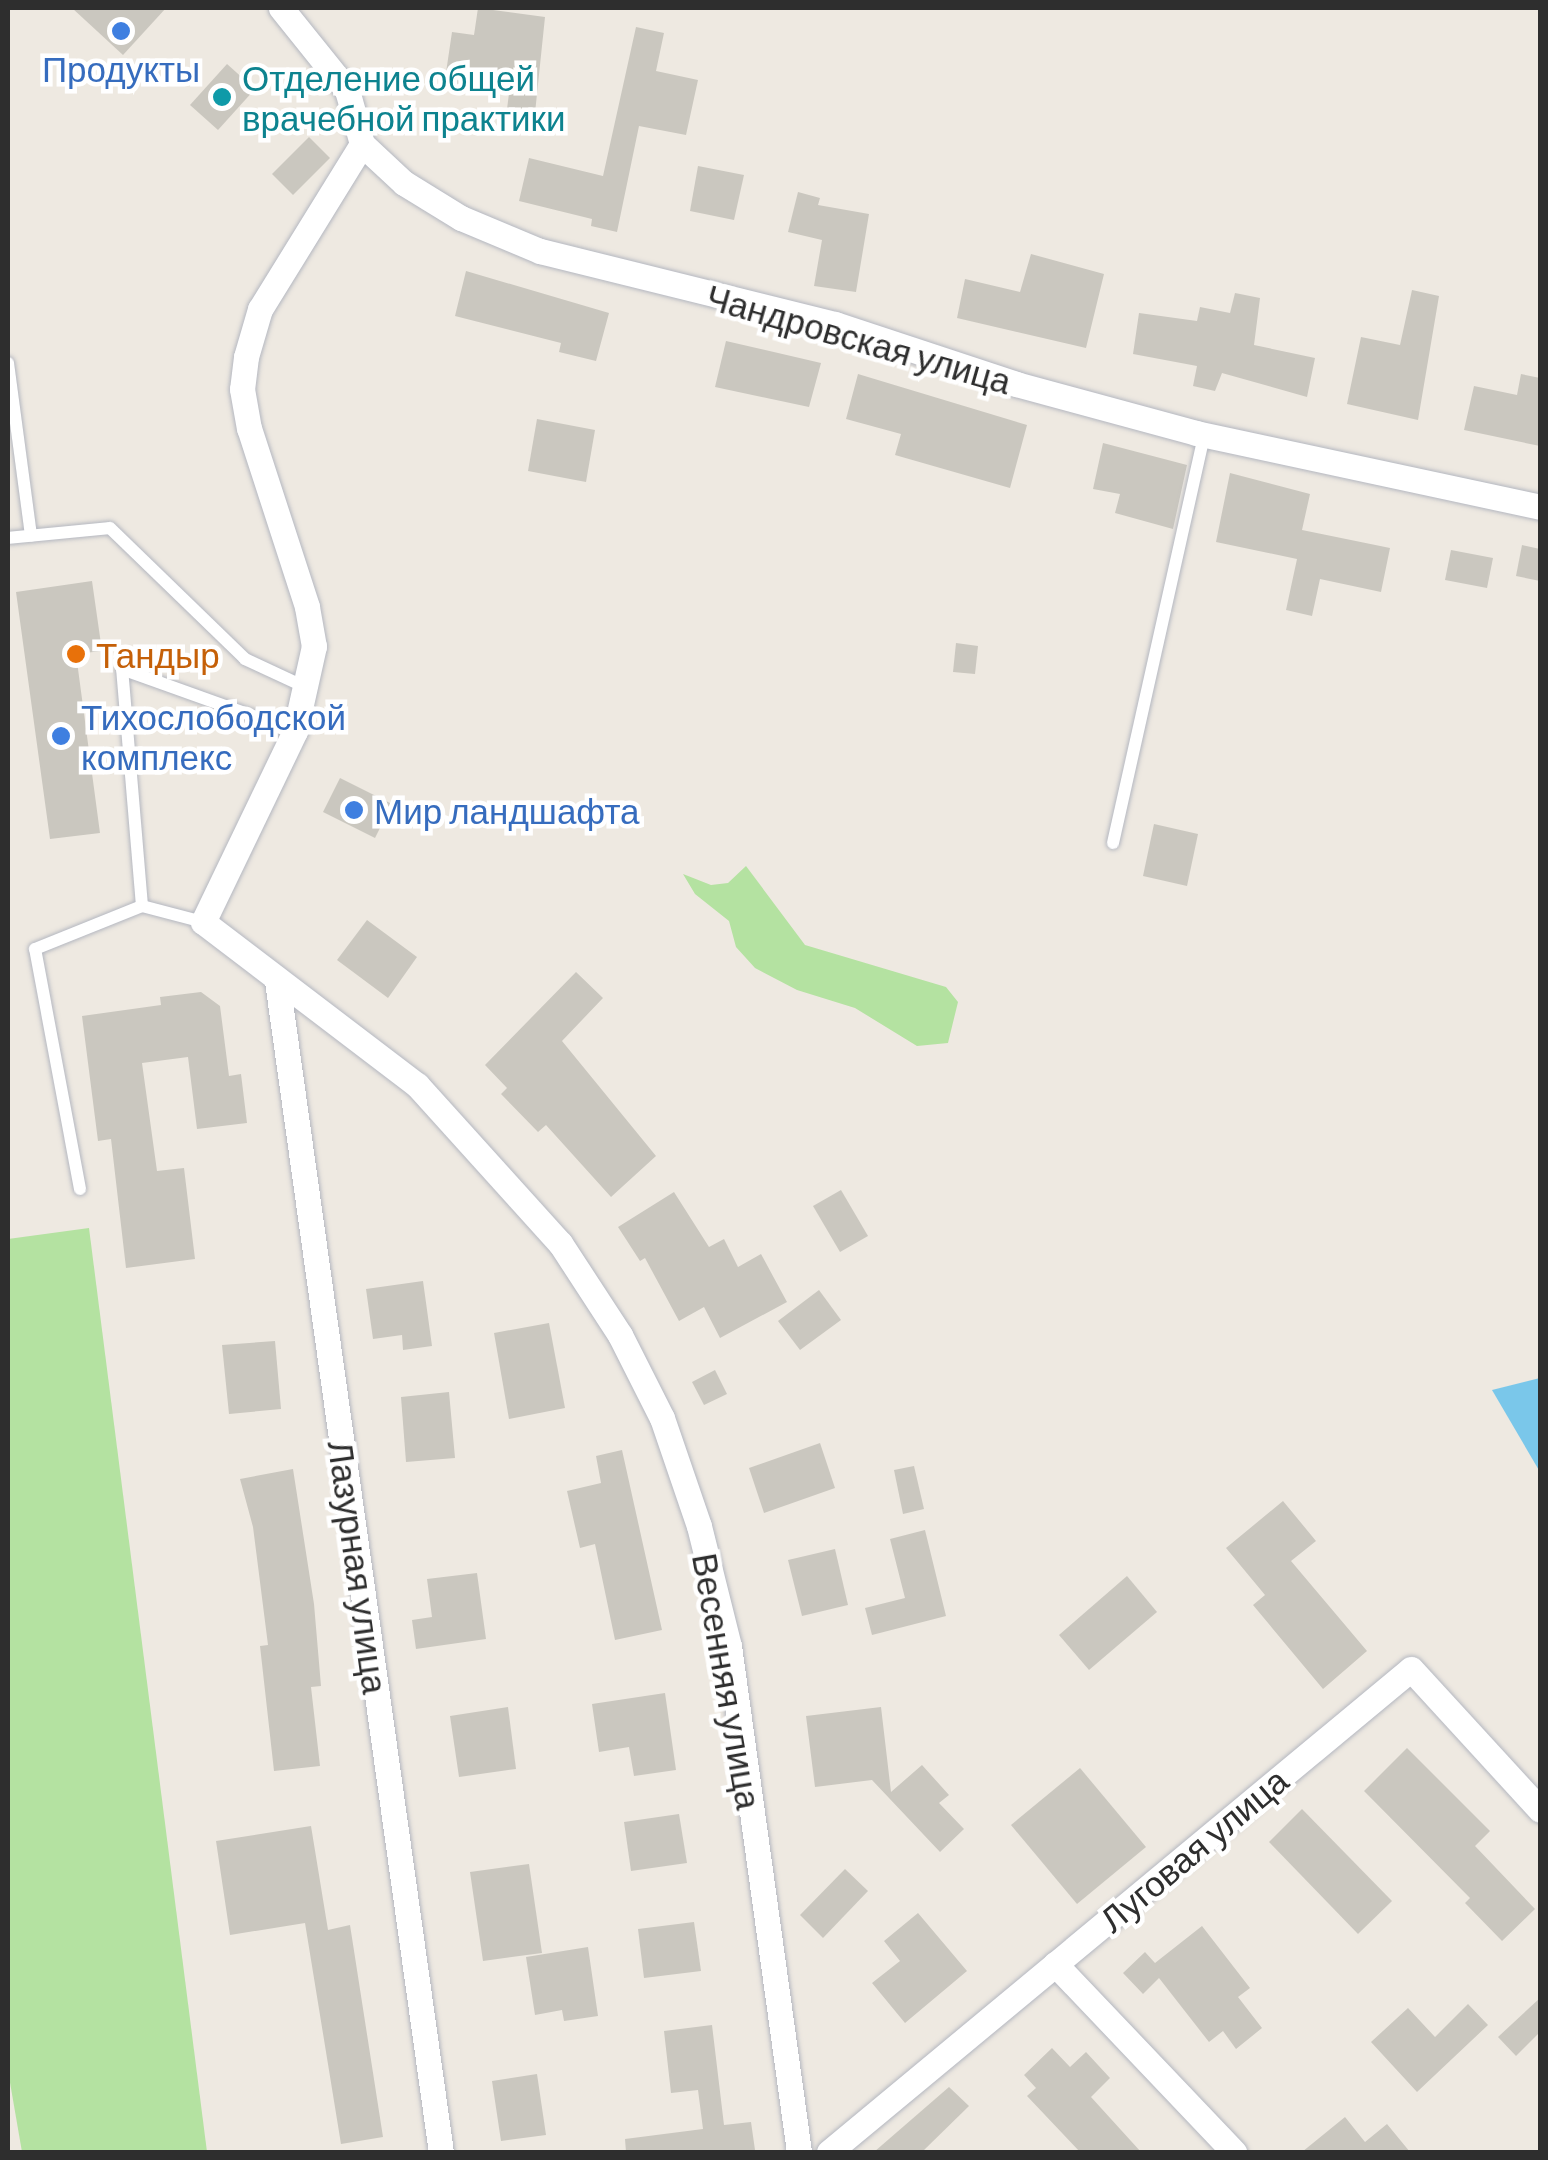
<!DOCTYPE html>
<html>
<head>
<meta charset="utf-8">
<style>
	body { margin:0 }
	#map { position:relative; width:1548px; height:2160px; overflow:hidden; background:#eee9e1; font-family:Barlow,sans-serif }
	div>[style] { position:absolute }
	.green>* { inset:0; background:#b4e2a1 }
	.water>* { inset:0; background:#7ac7ea }
	.building>* { inset:0; background:#cac7bf }
	.roads { filter:drop-shadow(0 0 2px #b4b7c0) drop-shadow(0 0 2px #b4b7c0) }
	.lane>* { height:12px; margin:-6px; padding:0 6px; transform-origin:6px; border-radius:6px; background:#fff }
	.street>* { height:25px; margin:-12.5px; padding:0 12.5px; transform-origin:12.5px; border-radius:12.5px; background:#fff }
	.dots>* { width:28px; height:28px; translate:-50% -50%; box-sizing:border-box; border:5px solid #fff; border-radius:50% }
	span { translate:-50% -50%; white-space:nowrap; text-align:center; line-height:1.15; -webkit-text-stroke:9px #fff; paint-order:stroke }
	.shop-label { font-size:35px; color:#366cbe }
	.left { translate:0 -50%; text-align:left }
	.culture-label { font-size:35px; color:#0d838f }
	.street-label { font-size:35px; color:#2e2e2e }
	.food-label { font-size:35px; color:#c56008 }
	.frame { position:absolute; inset:0; border:10px solid #2e2e2e; pointer-events:none }
</style>
</head>
<body>
<div id="map">
	<div class="green">
		<div style="clip-path:polygon(746px 866px,805px 945px,946px 987px,958px 1002px,948px 1043px,917px 1046px,855px 1008px,797px 990px,755px 968px,736px 947px,729px 921px,695px 894px,683px 874px,711px 885px,728px 883px)"></div>
		<div style="clip-path:polygon(89px 1228px,207px 2152px,22px 2152px,8px 2071px,8px 1239px)"></div>
	</div>
	<div class="water">
		<div style="clip-path:polygon(1540px 1378px,1540px 1472px,1492px 1390px)"></div>
	</div>
	<div class="building">
		<div style="clip-path:polygon(72px 8px,166px 8px,123px 55px)"></div>
		<div style="clip-path:polygon(478px 8px,545px 17px,535px 113px,507px 109px,511px 78px,467px 71px,465px 89px,444px 86px,452px 32px,474px 35px)"></div>
		<div style="clip-path:polygon(636px 27px,664px 33px,656px 71px,698px 80px,686px 135px,639px 126px,617px 232px,591px 226px,592px 219px,519px 201px,529px 158px,603px 176px)"></div>
		<div style="clip-path:polygon(227px 64px,255px 89px,218px 130px,190px 105px)"></div>
		<div style="clip-path:polygon(309px 137px,330px 158px,293px 195px,272px 174px)"></div>
		<div style="clip-path:polygon(698px 166px,744px 175px,734px 220px,690px 211px)"></div>
		<div style="clip-path:polygon(798px 192px,820px 198px,818px 205px,869px 214px,856px 292px,814px 286px,822px 240px,788px 232px)"></div>
		<div style="clip-path:polygon(1031px 254px,1104px 274px,1086px 348px,957px 318px,965px 279px,1020px 292px)"></div>
		<div style="clip-path:polygon(466px 271px,609px 313px,596px 361px,559px 352px,561px 343px,455px 316px)"></div>
		<div style="clip-path:polygon(1412px 290px,1439px 296px,1418px 420px,1347px 404px,1361px 337px,1400px 345px)"></div>
		<div style="clip-path:polygon(1235px 293px,1260px 298px,1254px 345px,1315px 358px,1307px 397px,1222px 373px,1215px 391px,1193px 386px,1197px 366px,1133px 354px,1139px 313px,1197px 321px,1200px 307px,1230px 313px)"></div>
		<div style="clip-path:polygon(726px 341px,821px 363px,809px 407px,715px 387px)"></div>
		<div style="clip-path:polygon(858px 374px,1027px 425px,1010px 488px,895px 455px,901px 434px,846px 419px)"></div>
		<div style="clip-path:polygon(1521px 374px,1540px 378px,1540px 446px,1464px 430px,1474px 386px,1517px 395px)"></div>
		<div style="clip-path:polygon(537px 419px,595px 430px,586px 482px,528px 471px)"></div>
		<div style="clip-path:polygon(1103px 443px,1187px 465px,1173px 529px,1115px 513px,1120px 494px,1093px 489px)"></div>
		<div style="clip-path:polygon(1230px 473px,1310px 494px,1302px 530px,1390px 548px,1381px 592px,1320px 579px,1312px 616px,1286px 610px,1297px 559px,1216px 542px)"></div>
		<div style="clip-path:polygon(1522px 545px,1540px 549px,1540px 581px,1516px 576px)"></div>
		<div style="clip-path:polygon(1451px 550px,1493px 558px,1487px 588px,1445px 580px)"></div>
		<div style="clip-path:polygon(92px 581px,102px 651px,76px 654px,100px 833px,50px 839px,16px 592px)"></div>
		<div style="clip-path:polygon(956px 643px,978px 646px,975px 674px,953px 672px)"></div>
		<div style="clip-path:polygon(340px 778px,392px 804px,375px 838px,323px 812px)"></div>
		<div style="clip-path:polygon(1154px 824px,1198px 834px,1187px 886px,1143px 876px)"></div>
		<div style="clip-path:polygon(367px 920px,417px 957px,388px 998px,337px 960px)"></div>
		<div style="clip-path:polygon(576px 972px,603px 998px,562px 1041px,656px 1156px,611px 1197px,546px 1125px,538px 1132px,501px 1094px,507px 1088px,485px 1065px)"></div>
		<div style="clip-path:polygon(201px 992px,220px 1006px,229px 1076px,241px 1074px,247px 1123px,197px 1129px,188px 1057px,142px 1063px,157px 1171px,184px 1168px,195px 1259px,126px 1268px,111px 1139px,98px 1141px,82px 1016px,161px 1005px,160px 997px)"></div>
		<div style="clip-path:polygon(841px 1190px,868px 1236px,840px 1252px,813px 1206px)"></div>
		<div style="clip-path:polygon(674px 1192px,709px 1247px,724px 1239px,738px 1267px,761px 1254px,787px 1302px,720px 1338px,704px 1307px,679px 1321px,645px 1258px,640px 1261px,618px 1227px)"></div>
		<div style="clip-path:polygon(423px 1281px,432px 1346px,403px 1350px,402px 1335px,373px 1339px,366px 1289px)"></div>
		<div style="clip-path:polygon(819px 1290px,841px 1320px,800px 1350px,778px 1321px)"></div>
		<div style="clip-path:polygon(549px 1323px,565px 1408px,509px 1419px,494px 1333px)"></div>
		<div style="clip-path:polygon(275px 1341px,281px 1409px,229px 1414px,222px 1345px)"></div>
		<div style="clip-path:polygon(715px 1370px,727px 1394px,704px 1405px,692px 1382px)"></div>
		<div style="clip-path:polygon(449px 1392px,455px 1458px,406px 1462px,401px 1397px)"></div>
		<div style="clip-path:polygon(820px 1443px,835px 1488px,764px 1513px,749px 1468px)"></div>
		<div style="clip-path:polygon(622px 1450px,662px 1630px,615px 1640px,595px 1544px,580px 1548px,567px 1491px,601px 1483px,596px 1456px)"></div>
		<div style="clip-path:polygon(914px 1466px,924px 1509px,903px 1514px,894px 1470px)"></div>
		<div style="clip-path:polygon(293px 1469px,314px 1604px,321px 1686px,311px 1687px,320px 1766px,274px 1771px,260px 1646px,268px 1645px,253px 1527px,240px 1479px)"></div>
		<div style="clip-path:polygon(1283px 1501px,1316px 1541px,1291px 1561px,1367px 1651px,1323px 1689px,1253px 1605px,1265px 1595px,1226px 1548px)"></div>
		<div style="clip-path:polygon(925px 1530px,946px 1616px,872px 1635px,865px 1608px,905px 1598px,890px 1539px)"></div>
		<div style="clip-path:polygon(835px 1549px,848px 1605px,802px 1616px,788px 1560px)"></div>
		<div style="clip-path:polygon(477px 1573px,486px 1639px,416px 1649px,412px 1620px,432px 1617px,427px 1579px)"></div>
		<div style="clip-path:polygon(1127px 1576px,1157px 1612px,1089px 1670px,1059px 1635px)"></div>
		<div style="clip-path:polygon(665px 1693px,676px 1770px,634px 1776px,629px 1747px,599px 1752px,592px 1704px)"></div>
		<div style="clip-path:polygon(508px 1707px,516px 1769px,459px 1777px,450px 1716px)"></div>
		<div style="clip-path:polygon(881px 1707px,891px 1792px,922px 1765px,949px 1795px,939px 1803px,964px 1829px,940px 1852px,872px 1780px,815px 1787px,806px 1716px)"></div>
		<div style="clip-path:polygon(1407px 1748px,1490px 1831px,1475px 1846px,1535px 1909px,1502px 1941px,1465px 1903px,1470px 1898px,1364px 1791px)"></div>
		<div style="clip-path:polygon(1080px 1768px,1146px 1847px,1077px 1904px,1011px 1825px)"></div>
		<div style="clip-path:polygon(1302px 1809px,1392px 1901px,1358px 1934px,1269px 1842px)"></div>
		<div style="clip-path:polygon(679px 1814px,687px 1863px,631px 1871px,624px 1822px)"></div>
		<div style="clip-path:polygon(311px 1826px,328px 1930px,350px 1925px,383px 2137px,341px 2144px,305px 1923px,230px 1935px,216px 1841px)"></div>
		<div style="clip-path:polygon(529px 1864px,542px 1953px,483px 1961px,470px 1872px)"></div>
		<div style="clip-path:polygon(845px 1869px,868px 1891px,823px 1938px,800px 1915px)"></div>
		<div style="clip-path:polygon(918px 1913px,967px 1971px,905px 2023px,872px 1983px,900px 1961px,884px 1941px)"></div>
		<div style="clip-path:polygon(694px 1922px,701px 1971px,644px 1978px,638px 1929px)"></div>
		<div style="clip-path:polygon(1202px 1926px,1250px 1988px,1238px 1997px,1262px 2028px,1236px 2049px,1223px 2031px,1209px 2042px,1159px 1978px,1143px 1994px,1123px 1973px,1145px 1952px,1155px 1963px)"></div>
		<div style="clip-path:polygon(588px 1947px,598px 2016px,564px 2021px,562px 2010px,535px 2015px,526px 1957px)"></div>
		<div style="clip-path:polygon(1540px 1998px,1540px 2032px,1516px 2056px,1498px 2037px)"></div>
		<div style="clip-path:polygon(1468px 2004px,1488px 2025px,1417px 2092px,1371px 2042px,1408px 2008px,1435px 2037px)"></div>
		<div style="clip-path:polygon(712px 2025px,724px 2125px,751px 2122px,755px 2150px,626px 2152px,625px 2139px,703px 2129px,698px 2090px,671px 2093px,664px 2031px)"></div>
		<div style="clip-path:polygon(1052px 2048px,1070px 2067px,1086px 2052px,1110px 2078px,1091px 2097px,1141px 2152px,1080px 2152px,1027px 2096px,1036px 2088px,1024px 2075px)"></div>
		<div style="clip-path:polygon(537px 2074px,546px 2135px,501px 2141px,492px 2081px)"></div>
		<div style="clip-path:polygon(949px 2087px,969px 2106px,922px 2152px,874px 2152px)"></div>
		<div style="clip-path:polygon(1345px 2117px,1365px 2142px,1387px 2124px,1410px 2152px,1302px 2152px)"></div>
	</div>
	<div class="roads">
		<div class="lane">
			<div style="left:8px;top:363px;width:174px;rotate:82.4deg"></div>
			<div style="left:8px;top:538px;width:102px;rotate:-5.6deg"></div>
			<div style="left:110px;top:528px;width:188px;rotate:44.1deg"></div>
			<div style="left:245px;top:659px;width:66px;rotate:25deg"></div>
			<div style="left:1113px;top:843px;width:418px;rotate:-77.4deg"></div>
			<div style="left:203px;top:922px;width:63px;rotate:-165.3deg"></div>
			<div style="left:142px;top:906px;width:238px;rotate:-94.8deg"></div>
			<div style="left:122px;top:669px;width:184px;rotate:19.7deg"></div>
			<div style="left:80px;top:1189px;width:244px;rotate:-100.6deg"></div>
			<div style="left:35px;top:949px;width:115px;rotate:-21.9deg"></div>
		</div>
		<div class="street">
			<div style="left:281px;top:8px;width:105px;rotate:51.2deg"></div>
			<div style="left:347px;top:90px;width:56px;rotate:74.5deg"></div>
			<div style="left:362px;top:144px;width:57px;rotate:42.9deg"></div>
			<div style="left:404px;top:183px;width:67px;rotate:31.6deg"></div>
			<div style="left:461px;top:218px;width:86px;rotate:22.7deg"></div>
			<div style="left:540px;top:251px;width:304px;rotate:13.9deg"></div>
			<div style="left:835px;top:324px;width:191px;rotate:18.3deg"></div>
			<div style="left:1016px;top:384px;width:187px;rotate:15.2deg"></div>
			<div style="left:1196px;top:433px;width:352px;rotate:12.1deg"></div>
			<div style="left:362px;top:144px;width:194px;rotate:121.7deg"></div>
			<div style="left:260px;top:309px;width:50px;rotate:106.3deg"></div>
			<div style="left:246px;top:357px;width:32px;rotate:97deg"></div>
			<div style="left:242px;top:389px;width:40px;rotate:80deg"></div>
			<div style="left:249px;top:428px;width:188px;rotate:72deg"></div>
			<div style="left:307px;top:607px;width:40px;rotate:80deg"></div>
			<div style="left:314px;top:646px;width:87px;rotate:102.6deg"></div>
			<div style="left:295px;top:731px;width:212px;rotate:115.7deg"></div>
			<div style="left:203px;top:922px;width:269px;rotate:37.3deg"></div>
			<div style="left:417px;top:1085px;width:213px;rotate:47.9deg"></div>
			<div style="left:560px;top:1243px;width:110px;rotate:56.9deg"></div>
			<div style="left:620px;top:1335px;width:93px;rotate:63.2deg"></div>
			<div style="left:662px;top:1418px;width:114px;rotate:71.1deg"></div>
			<div style="left:699px;top:1526px;width:124px;rotate:76deg"></div>
			<div style="left:729px;top:1646px;width:511px;rotate:82.12deg"></div>
			<div style="left:277px;top:981px;width:1182px;rotate:82.03deg"></div>
			<div style="left:1055px;top:1964px;width:260px;rotate:46.4deg"></div>
			<div style="left:829px;top:2152px;width:756px;rotate:-39.69deg"></div>
			<div style="left:1411px;top:1669px;width:191px;rotate:47.5deg"></div>
		</div>
	</div>
	<div class="dots">
		<div style="left:121px;top:31px;background:#3f7fe0"></div>
		<div style="left:222px;top:97px;background:#0f9aa8"></div>
		<div style="left:76px;top:654px;background:#e8710a"></div>
		<div style="left:61px;top:736px;background:#3f7fe0"></div>
		<div style="left:354px;top:810px;background:#3f7fe0"></div>
	</div>
	<div class="shop-label">
		<span style="left:121px;top:68px">Продукты</span>
		<span class="left" style="left:81px;top:736px">Тихослободской<br>комплекс</span>
		<span class="left" style="left:374px;top:810px">Мир ландшафта</span>
	</div>
	<div class="culture-label">
		<span class="left" style="left:242px;top:97px">Отделение общей<br>врачебной практики</span>
	</div>
	<div class="street-label">
		<span style="left:859px;top:338px;rotate:16deg">Чандровская улица</span>
		<span style="left:359px;top:1567px;rotate:82deg">Лазурная улица</span>
		<span style="left:728px;top:1681px;rotate:80deg">Весенняя улица</span>
		<span style="left:1193px;top:1849px;rotate:-40deg">Луговая улица</span>
	</div>
	<div class="food-label">
		<span class="left" style="left:96px;top:654px">Тандыр</span>
	</div>
	<div class="frame"></div>
</div>
</body>
</html>
